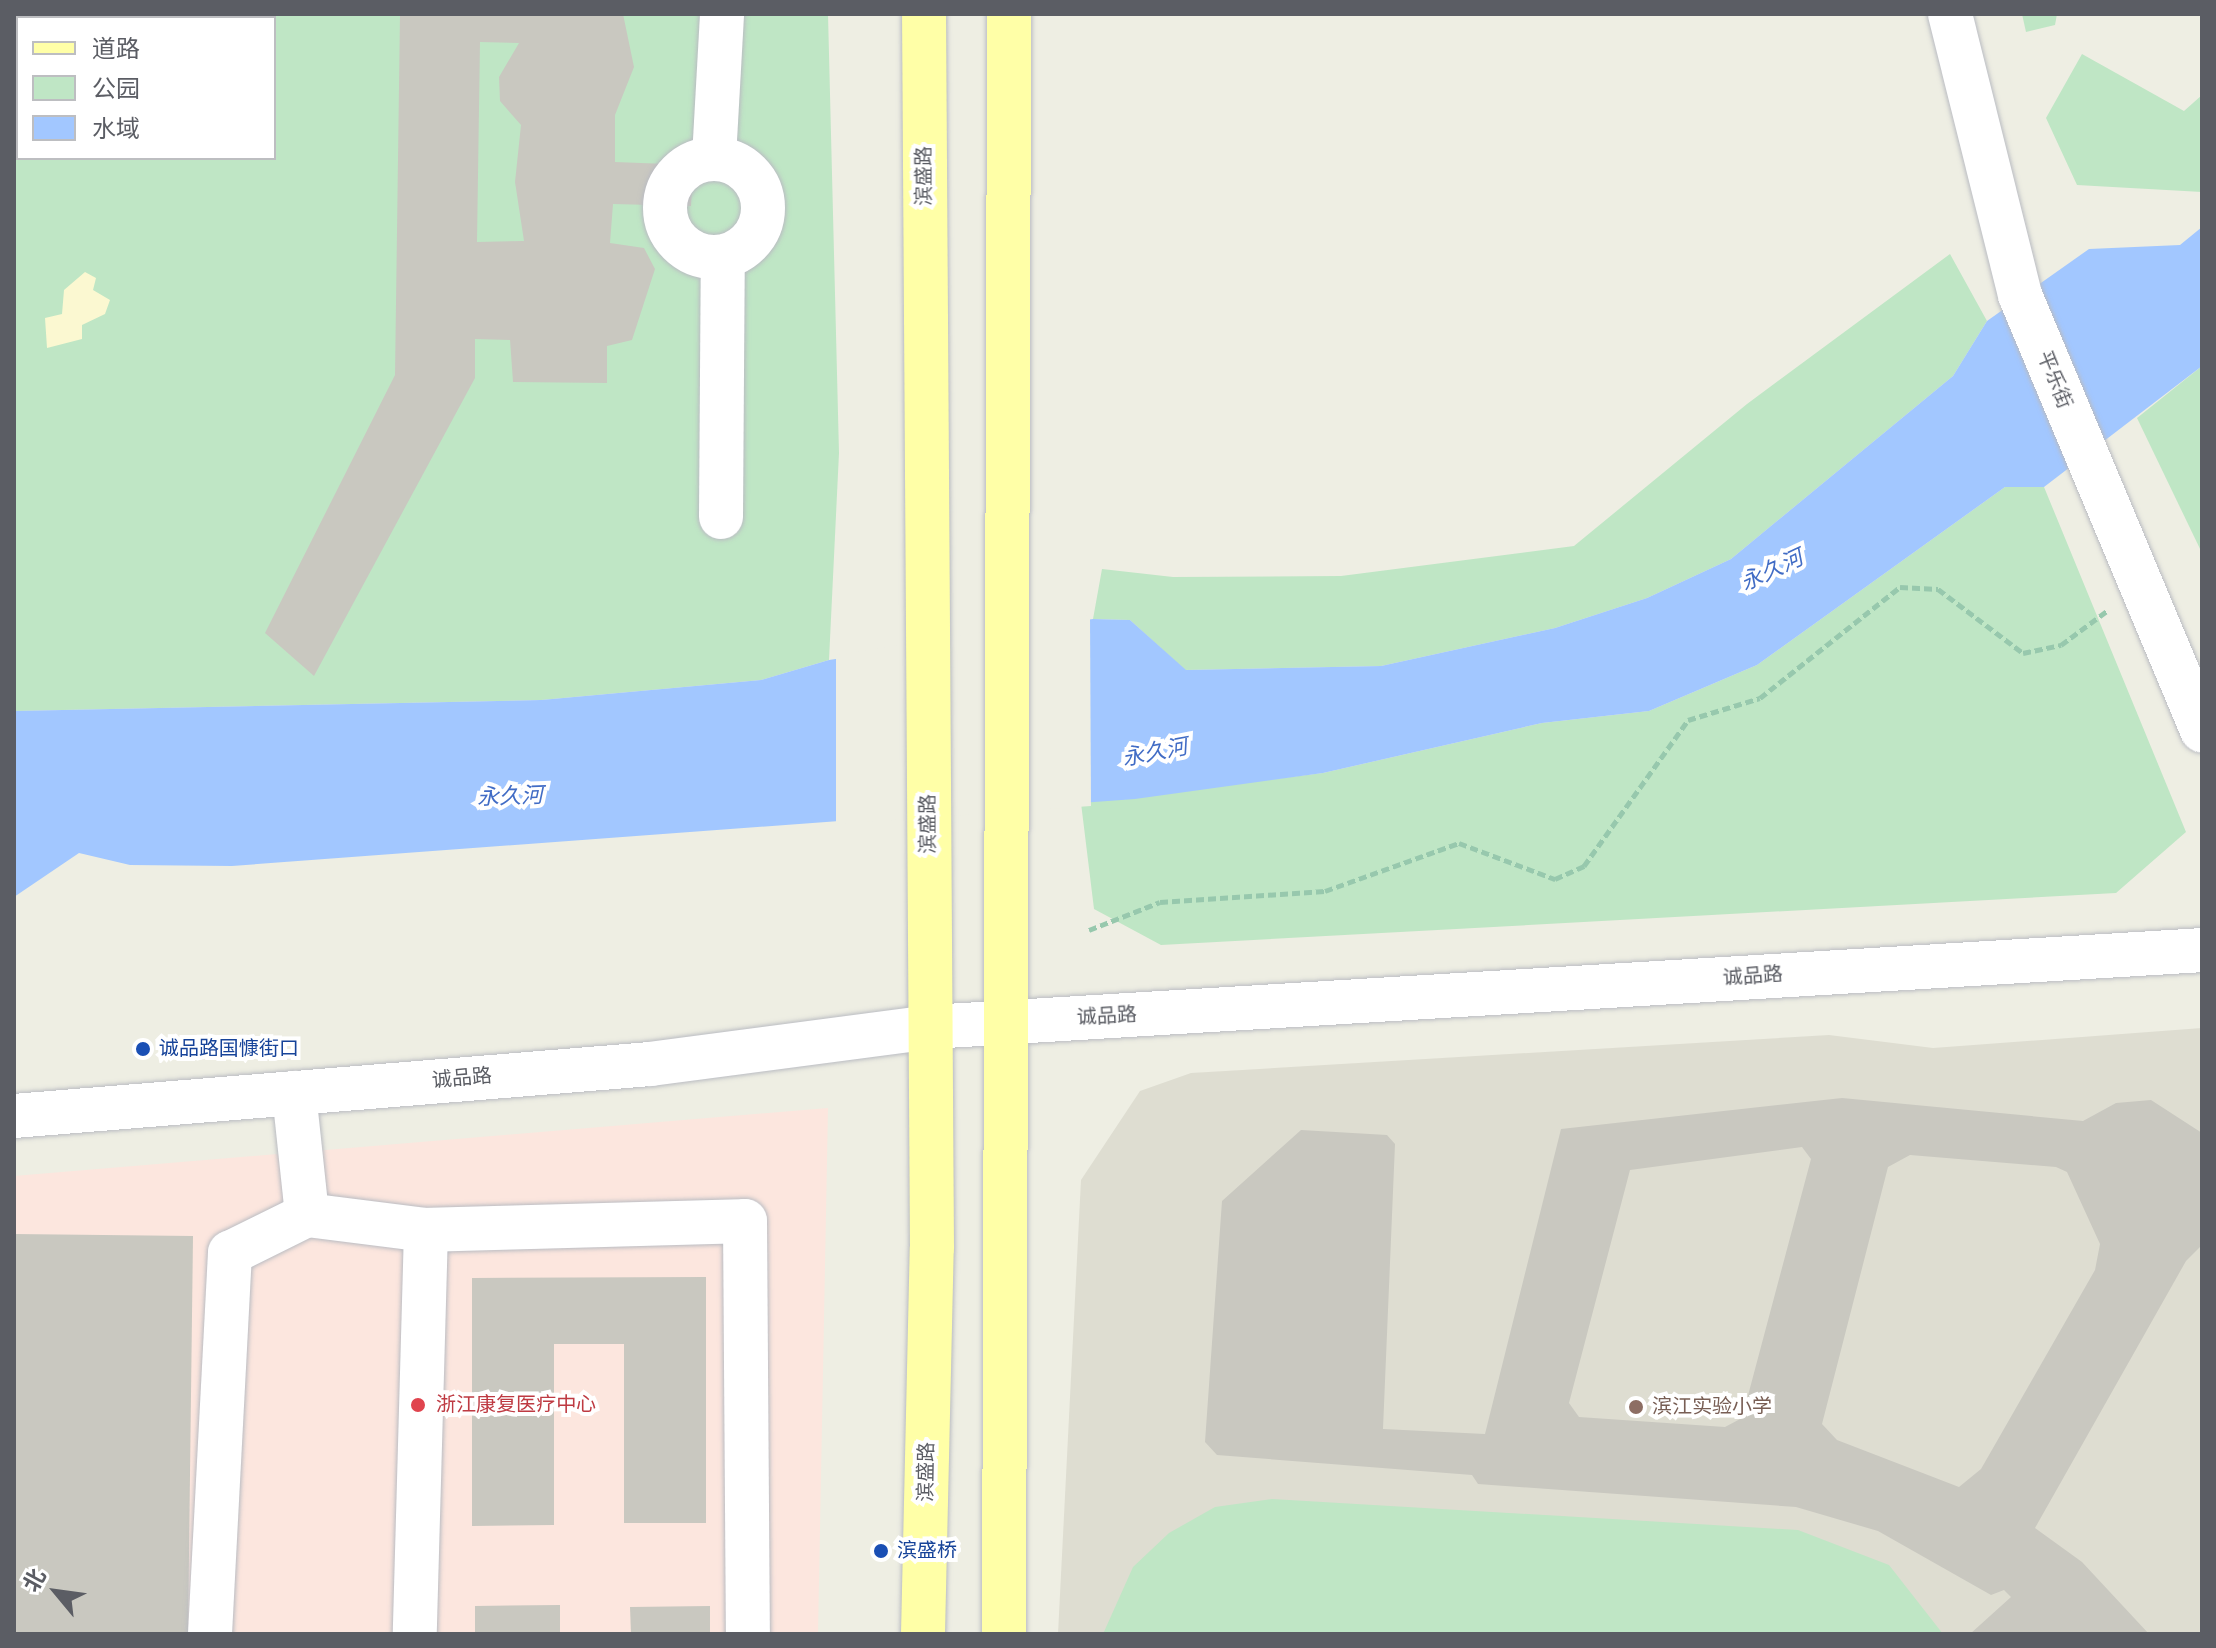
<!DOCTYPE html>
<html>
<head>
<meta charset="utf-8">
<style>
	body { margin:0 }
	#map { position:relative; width:2216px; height:1648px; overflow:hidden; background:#eeeee3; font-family:"Source Sans 3","Noto Sans SC",sans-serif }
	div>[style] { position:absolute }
	.education>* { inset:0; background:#deddd1 }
	.medical>* { inset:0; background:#fce6de }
	.green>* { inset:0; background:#bfe6c5 }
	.sand>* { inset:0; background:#fbf8d1 }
	.water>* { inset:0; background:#a2c7ff }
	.pier>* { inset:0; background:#eeeee3 }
	.building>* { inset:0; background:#c9c8c0 }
	.path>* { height:5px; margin-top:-2.5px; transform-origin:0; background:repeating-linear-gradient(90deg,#97c8ad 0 8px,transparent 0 12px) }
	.roads { filter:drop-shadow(0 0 2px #babcc2) drop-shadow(0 0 2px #babcc2) }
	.minor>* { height:44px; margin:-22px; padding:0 22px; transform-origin:22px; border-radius:22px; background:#fff }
	.minor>.ring { margin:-22px; padding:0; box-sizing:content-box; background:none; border:44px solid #fff; border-radius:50% }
	.major>* { height:44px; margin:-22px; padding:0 22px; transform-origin:22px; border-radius:22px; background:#ffffa7 }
	.dots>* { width:22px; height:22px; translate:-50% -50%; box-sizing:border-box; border:4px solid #fff; border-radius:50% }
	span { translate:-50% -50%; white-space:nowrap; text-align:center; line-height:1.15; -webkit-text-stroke:8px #fff; paint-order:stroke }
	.street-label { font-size:20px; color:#5b5d64 }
	.transit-label { font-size:20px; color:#164399 }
	.left { translate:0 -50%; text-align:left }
	.health-label { font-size:20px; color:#be3a42 }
	.education-label { font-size:20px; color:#785e54 }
	.water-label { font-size:22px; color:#416cc5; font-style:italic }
	.frame { position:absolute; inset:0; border:16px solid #5b5d64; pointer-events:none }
	.legend { position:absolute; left:16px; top:16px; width:260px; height:144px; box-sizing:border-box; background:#fff; border:2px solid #bdbec1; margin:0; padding:10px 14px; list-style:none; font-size:24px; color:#5b5d64 }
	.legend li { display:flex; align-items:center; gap:16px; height:40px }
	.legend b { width:40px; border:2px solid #bdbec1 }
	.north { position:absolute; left:16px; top:1552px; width:80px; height:80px; -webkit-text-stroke:6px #fff; paint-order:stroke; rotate:299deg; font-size:22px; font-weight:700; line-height:32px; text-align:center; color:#5b5d64 }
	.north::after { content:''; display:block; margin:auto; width:28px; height:36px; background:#5b5d64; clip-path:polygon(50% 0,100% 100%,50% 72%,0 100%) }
</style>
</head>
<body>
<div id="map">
	<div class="education">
		<div style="clip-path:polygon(2202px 1028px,2202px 1634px,1058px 1634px,1081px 1180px,1140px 1091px,1191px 1073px,1829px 1035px,1933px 1048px)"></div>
	</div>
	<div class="medical">
		<div style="clip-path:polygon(828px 1108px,818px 1634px,14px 1634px,14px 1176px)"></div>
	</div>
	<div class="green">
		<div style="clip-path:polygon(evenodd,14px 14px,828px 14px,839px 453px,829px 660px,761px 680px,541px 700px,14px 711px,14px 14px,18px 18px,274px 18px,274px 158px,18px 158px,18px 18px)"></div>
		<div style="clip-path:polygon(2022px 14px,2057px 14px,2055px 25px,2026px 32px)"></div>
		<div style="clip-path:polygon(2082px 54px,2184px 111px,2202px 95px,2202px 192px,2077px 185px,2046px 118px)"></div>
		<div style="clip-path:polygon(1950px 254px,1987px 321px,1953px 376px,1731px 559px,1647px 598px,1555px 628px,1381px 666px,1185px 670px,1130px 620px,1093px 619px,1102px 569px,1173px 577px,1341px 576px,1574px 546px,1747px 404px)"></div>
		<div style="clip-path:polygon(2202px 366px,2202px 553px,2137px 418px)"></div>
		<div style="clip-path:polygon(2005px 487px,2044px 487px,2186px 832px,2116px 893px,1161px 945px,1094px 909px,1081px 803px,1323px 773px,1542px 723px,1649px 711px,1757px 665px)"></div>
		<div style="clip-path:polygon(1272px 1499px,1798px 1530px,1889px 1565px,1943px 1634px,1103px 1634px,1133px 1567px,1169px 1533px,1215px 1507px)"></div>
	</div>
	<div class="sand">
		<div style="clip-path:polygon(85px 272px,96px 278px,93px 290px,110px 300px,105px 314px,82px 325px,82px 339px,47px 348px,45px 318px,62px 314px,64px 290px)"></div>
	</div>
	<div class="water">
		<div style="clip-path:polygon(2202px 227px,2202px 366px,2044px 487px,2005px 487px,1757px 665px,1649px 711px,1542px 723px,1323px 773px,1135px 799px,232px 866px,130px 865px,79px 853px,14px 897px,14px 711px,541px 700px,761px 680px,829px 660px,1093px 619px,1130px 620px,1186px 670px,1381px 666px,1555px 628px,1647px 598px,1731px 559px,1953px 376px,1987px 321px,2089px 249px,2180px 245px)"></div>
	</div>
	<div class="pier">
		<div style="clip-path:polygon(1090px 615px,1091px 806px,836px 824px,836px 655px)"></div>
	</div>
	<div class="building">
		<div style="clip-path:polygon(evenodd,400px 14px,623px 14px,634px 67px,615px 115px,615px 162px,693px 165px,691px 206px,613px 204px,610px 243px,644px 248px,655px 269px,632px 340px,607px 346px,607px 383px,513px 382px,510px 340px,475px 339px,475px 378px,314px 676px,265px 633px,395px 375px,400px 14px,480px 42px,519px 43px,499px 77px,500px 101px,521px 125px,515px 182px,524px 241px,477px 242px,480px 42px)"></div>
		<div style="clip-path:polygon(evenodd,1842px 1098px,2083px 1121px,2116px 1103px,2151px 1100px,2202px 1133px,2202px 1245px,2186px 1261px,2035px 1528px,2082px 1562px,2149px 1634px,1970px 1634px,2011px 1597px,2004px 1590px,1991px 1595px,1878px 1531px,1796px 1507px,1478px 1484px,1472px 1475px,1217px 1455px,1205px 1442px,1222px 1201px,1301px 1130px,1387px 1135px,1395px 1144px,1383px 1429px,1485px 1434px,1561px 1129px,1842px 1098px,1802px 1147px,1811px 1159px,1742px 1418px,1725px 1427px,1579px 1417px,1569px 1403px,1630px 1170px,1802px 1147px,1842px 1098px,1910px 1155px,2056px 1167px,2067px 1172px,2100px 1244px,2095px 1270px,1981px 1469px,1959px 1487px,1837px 1440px,1822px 1424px,1888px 1167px,1910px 1155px)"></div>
		<div style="clip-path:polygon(14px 1234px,193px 1236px,188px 1634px,14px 1634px)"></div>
		<div style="clip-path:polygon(706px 1277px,706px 1523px,624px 1523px,624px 1344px,554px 1344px,554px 1525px,472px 1526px,472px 1278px)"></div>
		<div style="clip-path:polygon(560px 1605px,560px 1634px,475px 1634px,475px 1606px)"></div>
		<div style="clip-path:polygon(710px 1606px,710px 1634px,631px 1634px,630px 1607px)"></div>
	</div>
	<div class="path">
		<div style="left:1089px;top:930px;width:76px;rotate:-21.5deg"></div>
		<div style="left:1160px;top:902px;width:165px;rotate:-3.8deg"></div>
		<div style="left:1325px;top:891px;width:142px;rotate:-19.7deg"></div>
		<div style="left:1459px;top:843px;width:103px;rotate:20.6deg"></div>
		<div style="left:1555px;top:879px;width:32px;rotate:-24deg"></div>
		<div style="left:1584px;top:866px;width:179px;rotate:-54.5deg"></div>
		<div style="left:1688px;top:720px;width:75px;rotate:-17deg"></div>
		<div style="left:1760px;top:698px;width:179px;rotate:-38.4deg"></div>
		<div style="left:1900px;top:587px;width:38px;rotate:3deg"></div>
		<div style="left:1938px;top:589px;width:106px;rotate:37deg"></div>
		<div style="left:2023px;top:653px;width:39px;rotate:-12deg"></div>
		<div style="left:2061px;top:645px;width:57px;rotate:-36.5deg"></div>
	</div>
	<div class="roads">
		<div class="minor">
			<div style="left:1950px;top:14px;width:290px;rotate:76deg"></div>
			<div style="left:2020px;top:295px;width:472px;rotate:67.3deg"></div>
			<div style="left:714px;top:158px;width:144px;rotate:-86.8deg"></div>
			<div class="ring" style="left:665px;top:159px;width:54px;height:54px"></div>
			<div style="left:721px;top:517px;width:260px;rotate:-89.6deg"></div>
			<div style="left:294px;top:1093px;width:123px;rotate:83.9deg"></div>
			<div style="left:14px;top:1116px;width:638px;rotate:-4.67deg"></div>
			<div style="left:650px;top:1064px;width:282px;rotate:-7.5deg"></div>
			<div style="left:930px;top:1027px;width:1274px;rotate:-3.46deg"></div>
			<div style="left:426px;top:1230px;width:319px;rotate:-1.6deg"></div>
			<div style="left:745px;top:1221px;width:413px;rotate:89.6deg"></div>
			<div style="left:210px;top:1634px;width:382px;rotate:-87deg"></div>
			<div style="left:230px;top:1253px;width:86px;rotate:-26.3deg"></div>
			<div style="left:307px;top:1215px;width:120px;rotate:7.2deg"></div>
			<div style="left:426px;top:1230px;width:404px;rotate:91.6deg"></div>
		</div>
		<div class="major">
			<div style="left:923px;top:1634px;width:386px;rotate:-88.7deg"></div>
			<div style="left:932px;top:1248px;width:1234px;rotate:-90.37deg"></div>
			<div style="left:1004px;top:1634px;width:1620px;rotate:-89.82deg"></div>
		</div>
	</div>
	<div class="dots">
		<div style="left:143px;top:1049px;background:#1a4fb4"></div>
		<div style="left:418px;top:1405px;background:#e0444e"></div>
		<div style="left:1636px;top:1407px;background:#8d6e63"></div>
		<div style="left:881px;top:1551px;background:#1a4fb4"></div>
	</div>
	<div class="street-label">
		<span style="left:925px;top:176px;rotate:-90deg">滨盛路</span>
		<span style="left:2054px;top:380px;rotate:68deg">平乐街</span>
		<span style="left:929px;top:824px;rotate:-90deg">滨盛路</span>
		<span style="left:1753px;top:977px;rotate:-4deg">诚品路</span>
		<span style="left:1107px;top:1017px;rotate:-3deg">诚品路</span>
		<span style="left:462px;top:1079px;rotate:-5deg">诚品路</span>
		<span style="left:927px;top:1472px;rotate:-89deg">滨盛路</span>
	</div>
	<div class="transit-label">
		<span class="left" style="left:159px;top:1049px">诚品路国慷街口</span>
		<span class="left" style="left:897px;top:1551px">滨盛桥</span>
	</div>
	<div class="health-label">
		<span class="left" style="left:436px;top:1405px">浙江康复医疗中心</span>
	</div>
	<div class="education-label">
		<span class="left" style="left:1652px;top:1407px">滨江实验小学</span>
	</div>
	<div class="water-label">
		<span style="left:1772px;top:571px;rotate:-25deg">永久河</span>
		<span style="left:1155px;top:753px;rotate:-11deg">永久河</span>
		<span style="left:510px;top:797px;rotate:-2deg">永久河</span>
	</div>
	<div class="frame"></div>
	<ul class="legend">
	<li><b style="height:10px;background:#ffffa7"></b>道路</li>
	<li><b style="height:22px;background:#bfe6c5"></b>公园</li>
	<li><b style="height:22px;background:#a2c7ff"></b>水域</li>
	</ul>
	<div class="north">北</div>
</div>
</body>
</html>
